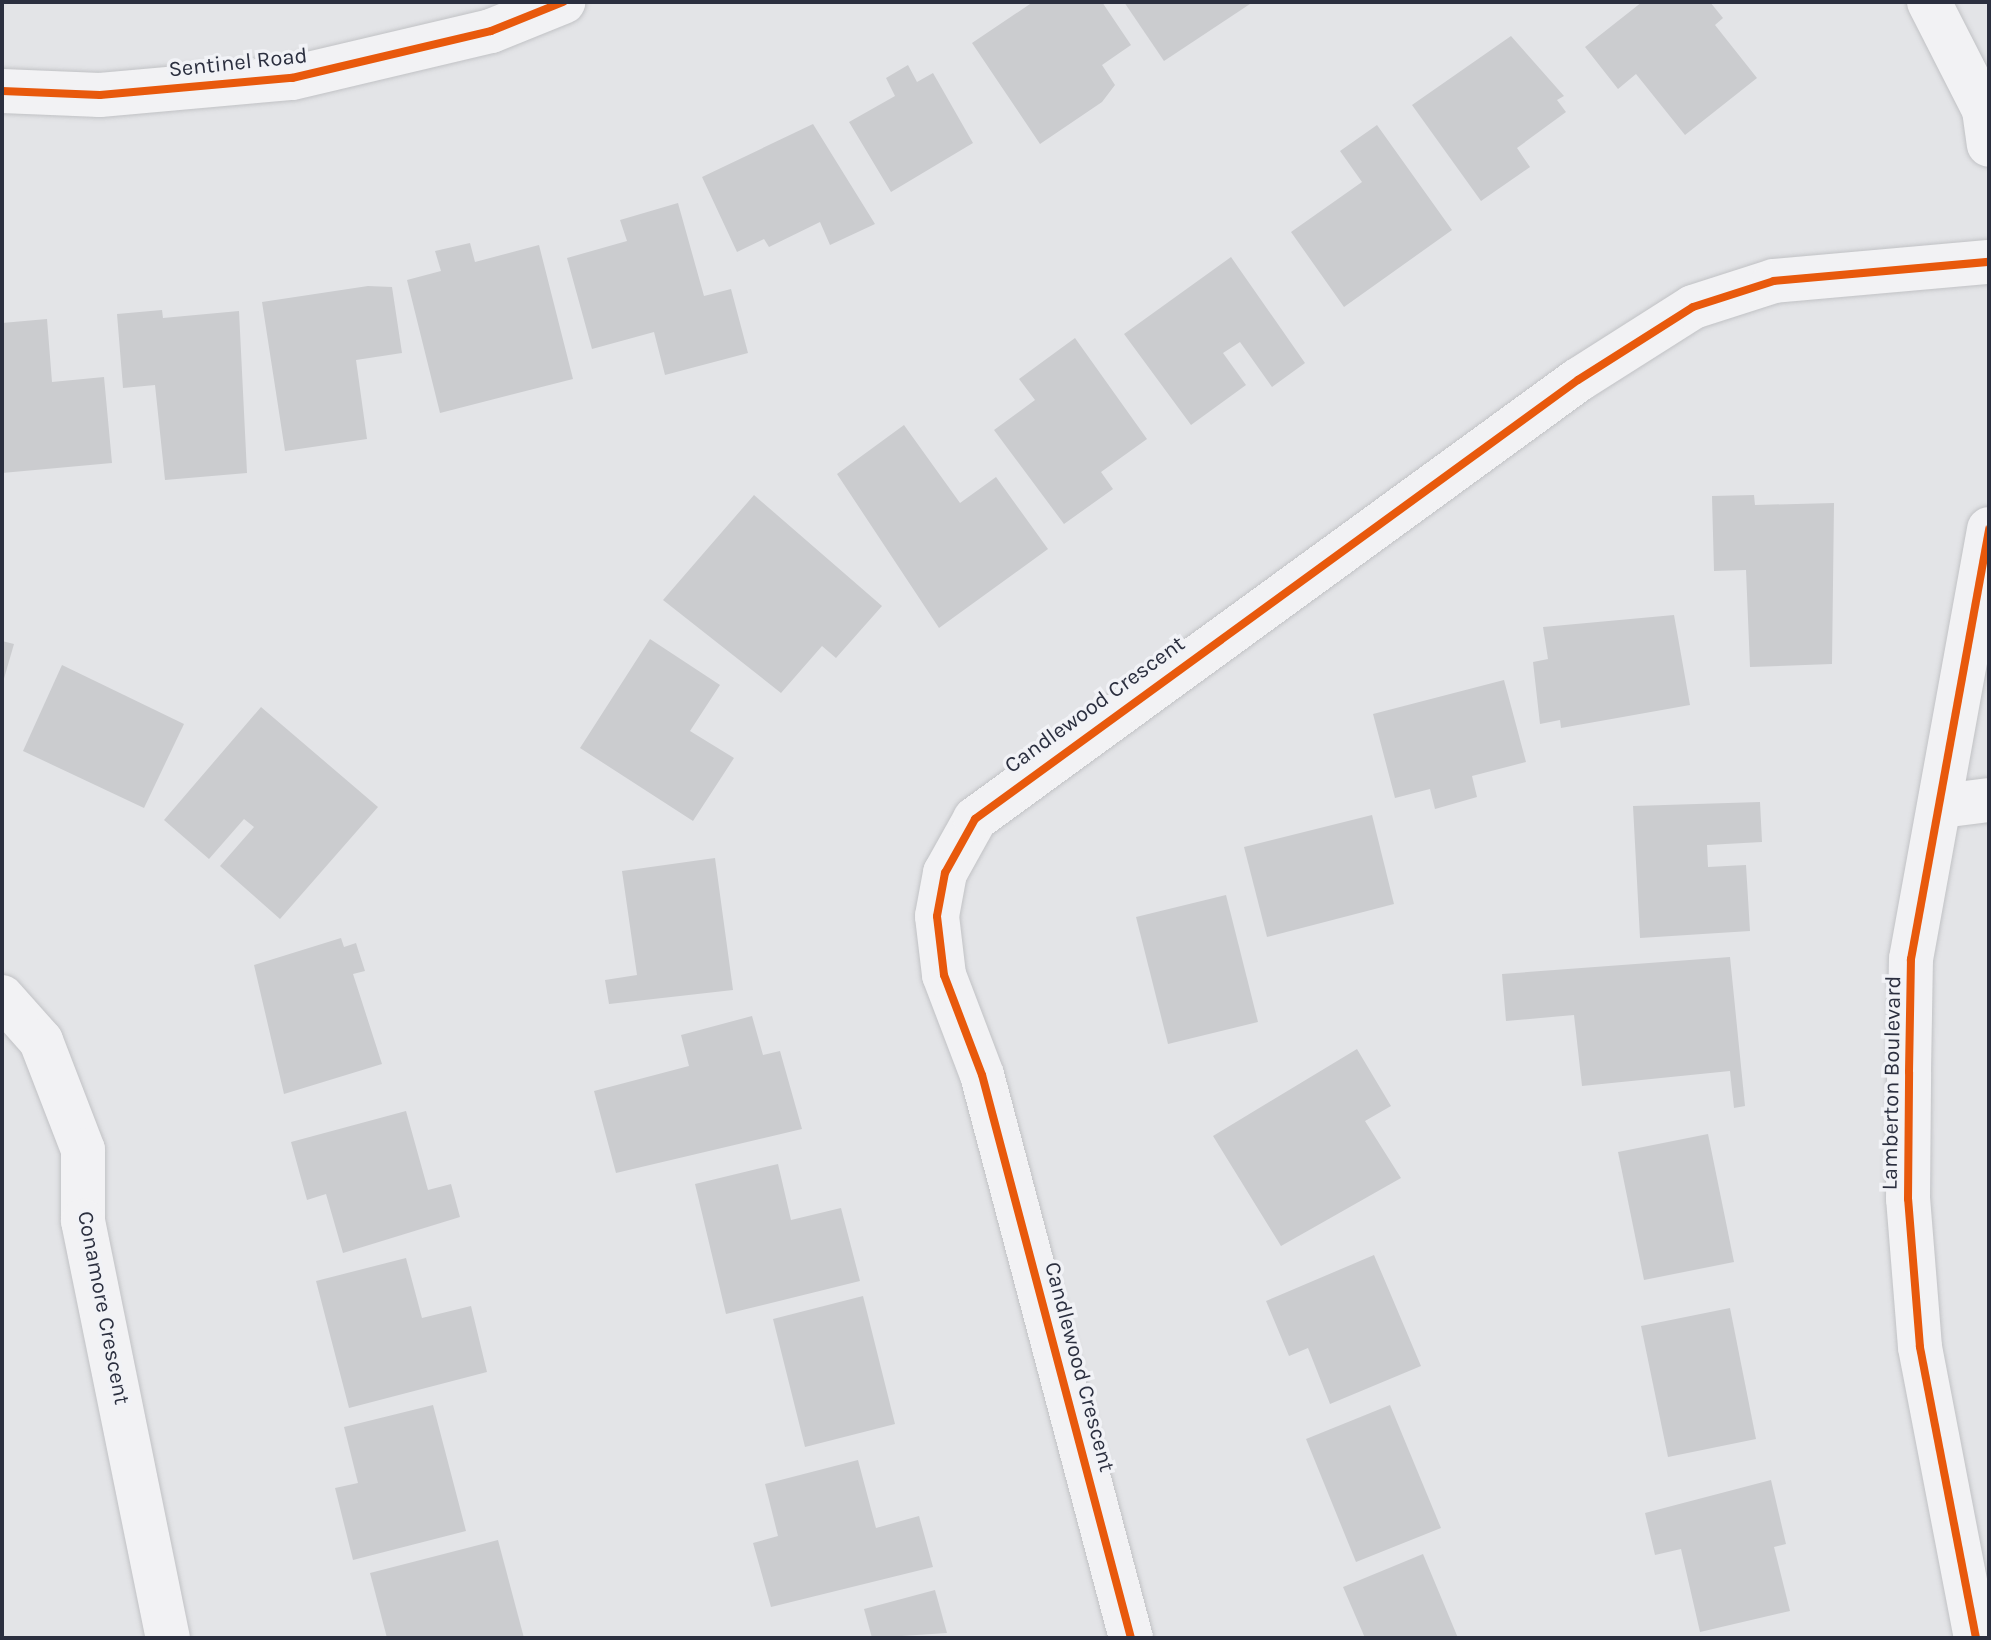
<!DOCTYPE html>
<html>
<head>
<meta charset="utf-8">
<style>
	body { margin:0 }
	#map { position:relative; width:1991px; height:1640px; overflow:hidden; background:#e3e4e7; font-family:Karla,sans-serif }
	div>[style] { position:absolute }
	.building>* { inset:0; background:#cbcccf }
	.roads { filter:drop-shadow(0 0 2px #c1c2c5) drop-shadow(0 0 2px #c1c2c5) }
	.minor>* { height:44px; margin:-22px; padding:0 22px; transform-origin:22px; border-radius:22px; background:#f2f2f4 }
	.tertiary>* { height:44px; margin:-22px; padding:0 22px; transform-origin:22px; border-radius:22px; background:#f2f2f4 }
	.cycleway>* { height:8px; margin:-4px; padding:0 4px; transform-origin:4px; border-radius:4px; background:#e8590c }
	span { translate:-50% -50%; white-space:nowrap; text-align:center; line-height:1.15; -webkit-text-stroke:7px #f1f2f6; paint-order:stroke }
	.street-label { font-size:22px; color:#2b2f3f }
	.frame { position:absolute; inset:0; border:4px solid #2b2f3f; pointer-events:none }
</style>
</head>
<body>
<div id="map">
	<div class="building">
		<div style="clip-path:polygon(1033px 2px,1102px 2px,1131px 45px,1102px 65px,1115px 85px,1102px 102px,1040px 144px,972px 43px)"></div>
		<div style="clip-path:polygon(1124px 2px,1253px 2px,1164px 61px)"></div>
		<div style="clip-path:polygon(1642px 2px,1710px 2px,1723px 18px,1715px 25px,1757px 78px,1685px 135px,1636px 74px,1618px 89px,1585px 47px)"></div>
		<div style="clip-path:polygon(1511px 36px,1564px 96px,1557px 100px,1566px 112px,1517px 148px,1530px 167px,1481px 201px,1412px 105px)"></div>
		<div style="clip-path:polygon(908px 65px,917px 82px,933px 73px,973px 143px,891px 192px,849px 122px,895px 96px,886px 78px)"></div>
		<div style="clip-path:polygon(813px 124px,875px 224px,830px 245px,820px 222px,769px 247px,764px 239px,737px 252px,702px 177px)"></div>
		<div style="clip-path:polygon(1377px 125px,1452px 230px,1344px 307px,1291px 232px,1362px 182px,1340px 151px)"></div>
		<div style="clip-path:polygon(678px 203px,704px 296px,731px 289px,748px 353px,665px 375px,654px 332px,592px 349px,567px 258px,627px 241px,620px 220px)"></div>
		<div style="clip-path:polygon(470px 243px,475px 262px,539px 245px,573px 379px,440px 413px,407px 280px,441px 271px,435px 251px)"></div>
		<div style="clip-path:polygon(1231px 257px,1305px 363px,1272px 387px,1240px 342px,1223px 353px,1246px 385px,1191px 425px,1124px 334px)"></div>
		<div style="clip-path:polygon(368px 286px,392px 287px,402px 353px,356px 360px,367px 439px,285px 451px,262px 302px)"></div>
		<div style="clip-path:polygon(162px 310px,163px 318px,239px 311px,247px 473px,165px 480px,155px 385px,123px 388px,117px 314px)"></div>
		<div style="clip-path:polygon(47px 319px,52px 382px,104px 377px,112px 463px,2px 473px,2px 323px)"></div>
		<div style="clip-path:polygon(1075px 338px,1147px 439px,1101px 472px,1113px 489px,1064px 524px,994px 430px,1035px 400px,1019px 379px)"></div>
		<div style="clip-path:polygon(904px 425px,960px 503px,996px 477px,1048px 549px,939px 628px,837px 474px)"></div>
		<div style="clip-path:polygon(754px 495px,882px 606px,836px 658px,822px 646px,781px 693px,663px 600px)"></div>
		<div style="clip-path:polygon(1754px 495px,1755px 505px,1834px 503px,1832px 664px,1750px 667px,1746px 570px,1714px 571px,1712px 496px)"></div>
		<div style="clip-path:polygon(1674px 615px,1690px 705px,1561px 728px,1560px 720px,1540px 724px,1533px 662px,1548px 659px,1543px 627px)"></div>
		<div style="clip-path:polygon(650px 639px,720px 685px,690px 731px,734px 758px,693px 821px,580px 748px)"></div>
		<div style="clip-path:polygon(2px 641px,14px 644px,3px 682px,2px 682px)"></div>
		<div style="clip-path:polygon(62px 665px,184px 724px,144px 808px,23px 751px)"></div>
		<div style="clip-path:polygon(1504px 680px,1526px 762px,1472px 776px,1477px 797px,1435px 809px,1430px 789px,1395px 798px,1373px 714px)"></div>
		<div style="clip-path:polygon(261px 707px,378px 807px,280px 919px,220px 866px,254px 827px,244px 819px,209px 859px,164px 820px)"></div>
		<div style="clip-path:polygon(1760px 802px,1762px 842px,1707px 845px,1708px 867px,1746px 865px,1750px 931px,1640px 938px,1633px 806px)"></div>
		<div style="clip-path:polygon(1372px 815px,1394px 904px,1267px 937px,1244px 847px)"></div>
		<div style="clip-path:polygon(715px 858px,733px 990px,609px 1004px,605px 980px,637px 975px,622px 871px)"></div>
		<div style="clip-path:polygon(1226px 895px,1258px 1022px,1168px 1044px,1136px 917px)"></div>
		<div style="clip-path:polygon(341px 938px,344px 947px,356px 943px,365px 971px,353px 974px,382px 1064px,284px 1094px,254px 965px)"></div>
		<div style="clip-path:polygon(1730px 957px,1745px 1106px,1734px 1108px,1730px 1071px,1582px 1086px,1574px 1015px,1506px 1021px,1502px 974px)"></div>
		<div style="clip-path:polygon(752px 1016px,763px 1055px,780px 1051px,802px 1129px,616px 1173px,594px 1091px,689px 1066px,681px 1035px)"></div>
		<div style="clip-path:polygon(1357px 1049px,1391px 1106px,1365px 1121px,1401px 1178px,1281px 1246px,1213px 1136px)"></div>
		<div style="clip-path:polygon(406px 1111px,428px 1190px,451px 1184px,460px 1217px,343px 1253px,326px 1194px,307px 1200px,291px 1142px)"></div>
		<div style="clip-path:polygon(1708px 1134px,1734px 1262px,1644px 1280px,1618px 1152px)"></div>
		<div style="clip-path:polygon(778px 1164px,791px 1220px,841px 1208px,860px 1281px,726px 1314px,695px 1184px)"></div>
		<div style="clip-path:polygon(1374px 1255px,1421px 1366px,1330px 1404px,1308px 1348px,1289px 1356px,1266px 1301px)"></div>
		<div style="clip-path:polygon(406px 1258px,422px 1318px,471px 1306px,487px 1372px,349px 1408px,316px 1281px)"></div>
		<div style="clip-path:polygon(863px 1296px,895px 1424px,805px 1447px,773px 1319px)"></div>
		<div style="clip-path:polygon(1730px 1308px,1756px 1439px,1668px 1457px,1641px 1326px)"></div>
		<div style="clip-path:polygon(433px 1405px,466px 1531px,353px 1560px,335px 1488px,358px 1483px,344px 1427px)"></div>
		<div style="clip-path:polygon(1390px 1405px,1441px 1528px,1356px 1562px,1306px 1439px)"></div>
		<div style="clip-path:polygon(858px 1460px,876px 1528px,919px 1516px,933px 1567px,771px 1607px,753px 1543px,778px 1536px,765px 1484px)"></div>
		<div style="clip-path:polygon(1771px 1480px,1786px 1544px,1774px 1547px,1790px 1611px,1700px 1632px,1681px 1549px,1655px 1555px,1645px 1513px)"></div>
		<div style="clip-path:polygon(498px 1540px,524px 1638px,387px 1638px,370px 1573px)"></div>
		<div style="clip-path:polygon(1423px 1554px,1458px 1638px,1365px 1638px,1343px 1587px)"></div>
		<div style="clip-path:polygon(935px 1590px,947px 1633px,872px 1638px,864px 1609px)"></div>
	</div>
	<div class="roads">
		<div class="minor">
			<div style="left:1929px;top:2px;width:121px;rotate:63deg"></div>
			<div style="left:1984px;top:110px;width:35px;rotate:82deg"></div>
			<div style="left:1942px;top:806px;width:47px;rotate:-7.3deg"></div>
			<div style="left:2px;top:997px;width:59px;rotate:48.4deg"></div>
			<div style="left:41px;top:1041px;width:117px;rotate:68.9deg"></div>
			<div style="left:83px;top:1150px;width:71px;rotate:90deg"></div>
			<div style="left:83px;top:1221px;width:426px;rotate:78.5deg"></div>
			<div style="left:1131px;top:1638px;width:582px;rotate:-104.82deg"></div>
			<div style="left:982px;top:1075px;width:107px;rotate:-110.8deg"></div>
			<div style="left:944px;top:975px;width:59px;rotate:-96.8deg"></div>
			<div style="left:937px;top:916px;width:44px;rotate:-79.5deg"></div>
			<div style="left:945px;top:873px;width:62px;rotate:-60.9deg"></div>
			<div style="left:975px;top:819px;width:746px;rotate:-36.06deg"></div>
			<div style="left:1578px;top:380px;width:136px;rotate:-32.4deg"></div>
			<div style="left:1693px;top:307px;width:85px;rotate:-17.8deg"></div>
			<div style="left:1774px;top:281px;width:216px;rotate:-5.1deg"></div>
			<div style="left:1976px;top:1638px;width:296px;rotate:-100.9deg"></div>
			<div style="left:1920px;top:1347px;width:148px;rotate:-94.6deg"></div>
			<div style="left:1908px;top:1199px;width:127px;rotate:-89.5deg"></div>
			<div style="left:1909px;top:1072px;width:113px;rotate:-89deg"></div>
			<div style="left:1911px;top:959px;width:437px;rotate:-79.7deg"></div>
		</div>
		<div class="tertiary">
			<div style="left:2px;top:91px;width:98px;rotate:2.3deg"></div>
			<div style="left:100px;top:95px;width:193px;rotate:-5.1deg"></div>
			<div style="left:292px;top:78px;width:204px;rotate:-13.3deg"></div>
			<div style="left:491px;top:31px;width:78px;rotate:-21.9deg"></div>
		</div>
	</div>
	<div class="cycleway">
		<div style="left:2px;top:91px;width:98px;rotate:2.3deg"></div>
		<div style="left:100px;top:95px;width:193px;rotate:-5.1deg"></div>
		<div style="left:292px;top:78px;width:204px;rotate:-13.3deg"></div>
		<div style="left:491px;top:31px;width:78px;rotate:-21.9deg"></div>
		<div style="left:1131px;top:1638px;width:582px;rotate:-104.82deg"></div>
		<div style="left:982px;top:1075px;width:107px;rotate:-110.8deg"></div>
		<div style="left:944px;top:975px;width:59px;rotate:-96.8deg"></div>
		<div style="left:937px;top:916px;width:44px;rotate:-79.5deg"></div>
		<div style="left:945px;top:873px;width:62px;rotate:-60.9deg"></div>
		<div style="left:975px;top:819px;width:746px;rotate:-36.06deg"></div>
		<div style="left:1578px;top:380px;width:136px;rotate:-32.4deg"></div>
		<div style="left:1693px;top:307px;width:85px;rotate:-17.8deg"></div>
		<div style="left:1774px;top:281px;width:216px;rotate:-5.1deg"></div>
		<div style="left:1976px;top:1638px;width:296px;rotate:-100.9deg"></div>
		<div style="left:1920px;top:1347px;width:148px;rotate:-94.6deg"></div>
		<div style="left:1908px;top:1199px;width:127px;rotate:-89.5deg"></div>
		<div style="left:1909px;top:1072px;width:113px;rotate:-89deg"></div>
		<div style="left:1911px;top:959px;width:437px;rotate:-79.7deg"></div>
	</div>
	<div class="street-label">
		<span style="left:238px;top:63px;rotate:-6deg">Sentinel Road</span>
		<span style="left:1095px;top:705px;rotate:-36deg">Candlewood Crescent</span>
		<span style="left:1892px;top:1083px;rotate:-89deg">Lamberton Boulevard</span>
		<span style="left:103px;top:1308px;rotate:79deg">Conamore Crescent</span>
		<span style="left:1079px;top:1367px;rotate:75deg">Candlewood Crescent</span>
	</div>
	<div class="frame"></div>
</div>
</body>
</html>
